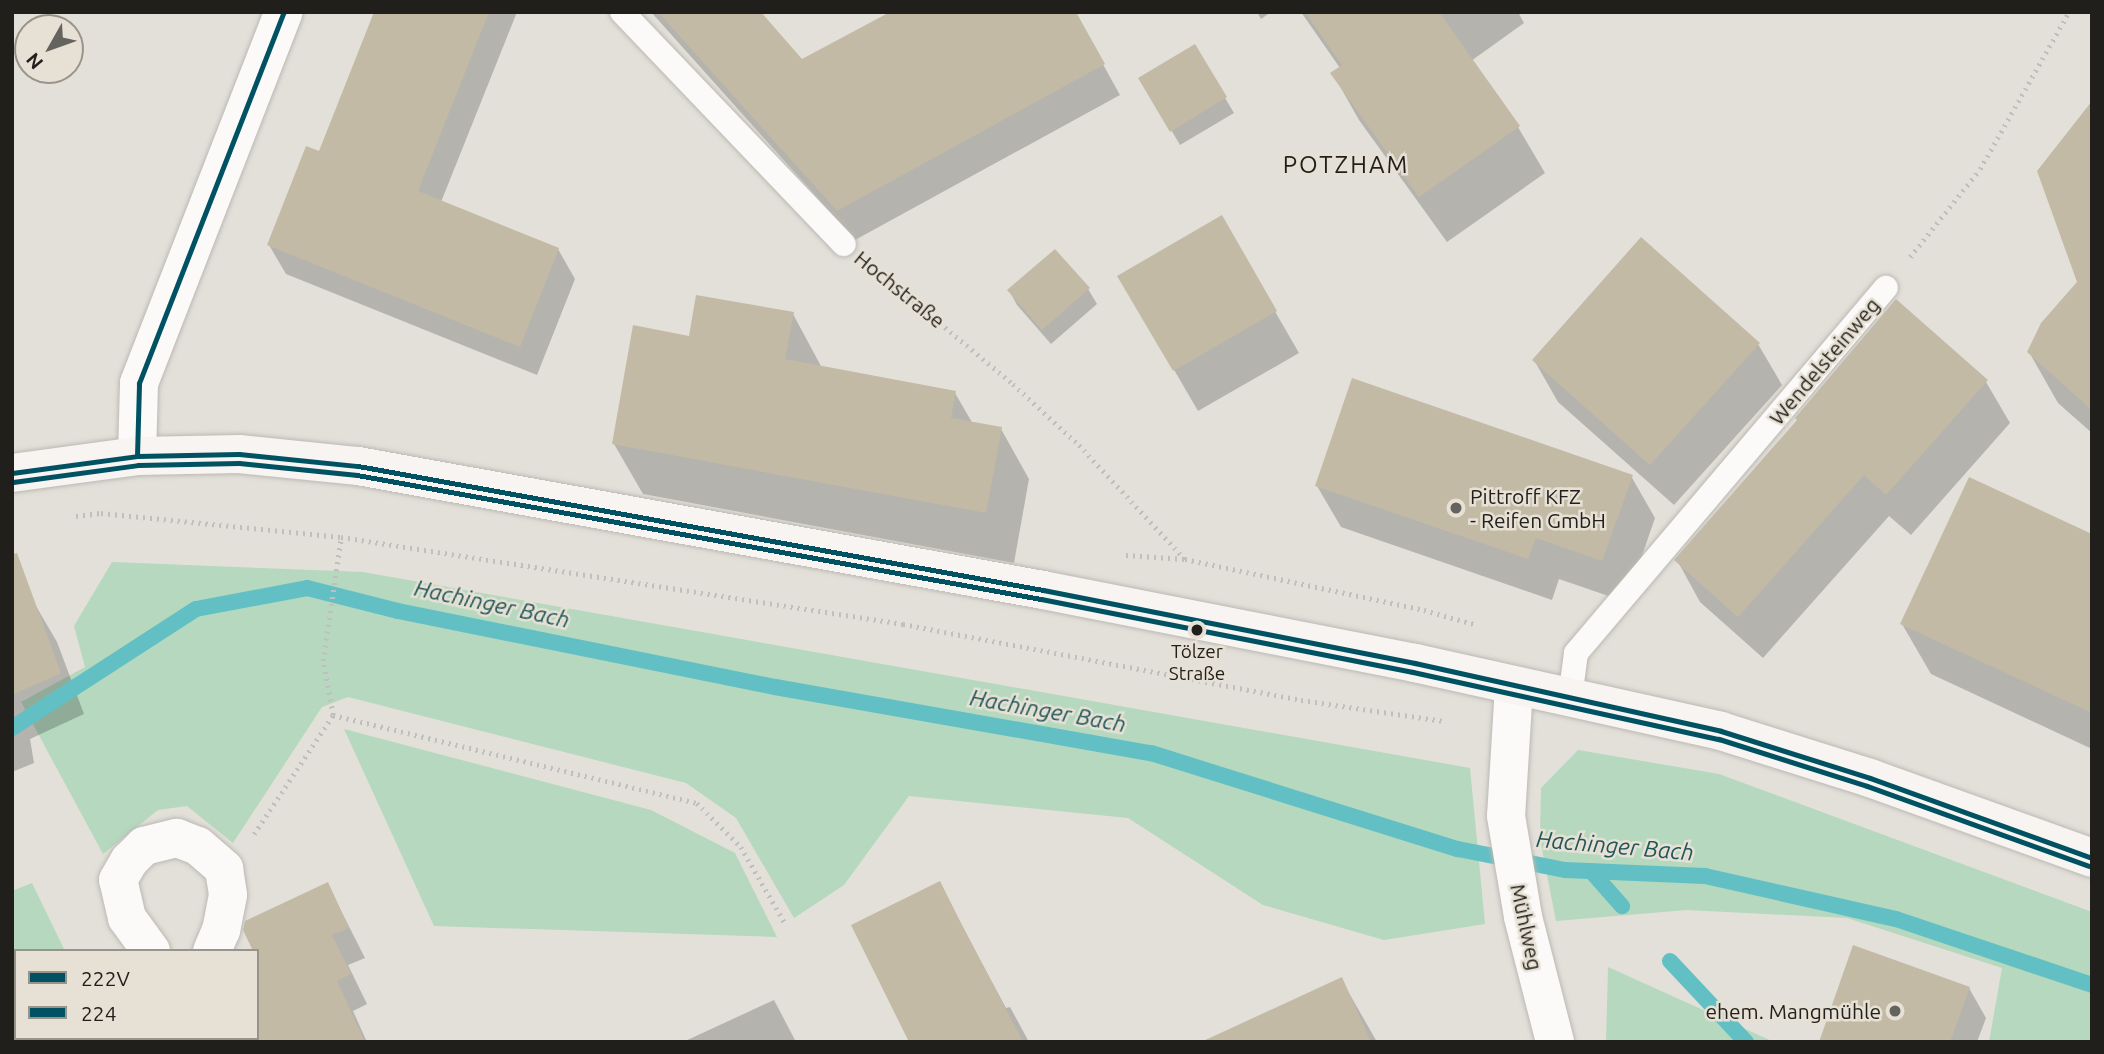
<!DOCTYPE html>
<html>
<head>
<meta charset="utf-8">
<style>
	body { margin:0 }
	#map { position:relative; width:2104px; height:1054px; overflow:hidden; background:#e3e0d9; font-family:Ubuntu,sans-serif }
	div>[style] { position:absolute }
	.green>* { inset:0; background:#b5d8be }
	.shadow>* { inset:0; background:#0003 }
	.stream>* { height:16px; margin:-8px; padding:0 8px; transform-origin:8px; border-radius:8px; background:#62c0c4 }
	.building>* { inset:0; background:#c3baa6 }
	.path>* { height:4.5px; margin-top:-2.25px; transform-origin:0; background:repeating-linear-gradient(90deg,#c0bfbd 0 2px,transparent 0 7px) }
	.roads { filter:drop-shadow(0 0 2px #bbb9b4) drop-shadow(0 0 2px #bbb9b4) }
	.lane>* { height:24px; margin:-12px; padding:0 12px; transform-origin:12px; border-radius:12px; background:#fbfaf9 }
	.street>* { height:38px; margin:-19px; padding:0 19px; transform-origin:19px; border-radius:19px; background:#fbfaf9 }
	.secondary>* { height:38px; margin:-19px; padding:0 19px; transform-origin:19px; border-radius:19px; background:#f7f4f2 }
	.bus-1>* { height:5px; margin:-2.5px; padding:0 2.5px; transform-origin:2.5px; border-radius:2.5px; background:#005262 }
	.bus-2>* { height:5px; margin:-2.5px; padding:0 2.5px; transform-origin:2.5px; border-radius:2.5px; background:#005262 }
	.dots>* { width:19px; height:19px; translate:-50% -50%; box-sizing:border-box; border:4px solid #e7e1d5; border-radius:50% }
	span { translate:-50% -50%; white-space:nowrap; text-align:center; line-height:1.15; -webkit-text-stroke:5px #e7e1d5; paint-order:stroke }
	.bus-label { font-size:19px; color:#211f1b }
	.street-label { font-size:21px; color:#211f1b }
	.poi-label { font-size:21px; color:#211f1b }
	.left { translate:0 -50%; text-align:left }
	.right { translate:-100% -50%; text-align:right }
	.water-label { font-size:23px; color:#22575a; font-style:italic }
	.quarter-label { font-size:24px; color:#211f1b; letter-spacing:2px }
	.frame { position:absolute; inset:0; border:14px solid #211f1b; pointer-events:none }
	.legend { position:absolute; left:14px; top:949px; width:245px; height:91px; box-sizing:border-box; background:#e7e1d5; border:2px solid #98938b; margin:0; padding:9px 12px; list-style:none; font-size:21px; color:#211f1b }
	.legend li { display:flex; align-items:center; gap:14px; height:35px }
	.legend b { width:35px; border:2px solid #98938b }
	.north { position:absolute; left:14px; top:14px; width:70px; height:70px; box-sizing:border-box; background:#e7e1d5; border:2px solid #98938b; border-radius:50%; rotate:230deg; font-size:19px; font-weight:700; line-height:28px; text-align:center; color:#211f1b }
	.north::after { content:''; display:block; margin:auto; width:24px; height:32px; background:#65635e; clip-path:polygon(50% 0,100% 100%,50% 72%,0 100%) }
</style>
</head>
<body>
<div id="map">
	<div class="green">
		<div style="clip-path:polygon(112px 562px,363px 572px,1470px 768px,1485px 924px,1384px 940px,1263px 905px,1128px 818px,909px 796px,844px 885px,794px 918px,736px 818px,686px 783px,348px 697px,322px 707px,233px 843px,187px 806px,158px 810px,103px 854px,21px 702px,85px 667px,74px 626px)"></div>
		<div style="clip-path:polygon(344px 729px,651px 810px,735px 853px,777px 937px,434px 926px)"></div>
		<div style="clip-path:polygon(1578px 750px,1719px 774px,2092px 912px,2092px 1042px,1989px 1042px,2002px 968px,1847px 918px,1687px 910px,1556px 921px,1540px 839px,1541px 788px)"></div>
		<div style="clip-path:polygon(32px 883px,65px 951px,16px 951px,16px 1038px,107px 1038px,108px 1042px,12px 1042px,12px 891px)"></div>
		<div style="clip-path:polygon(1608px 967px,1774px 1042px,1606px 1042px)"></div>
	</div>
	<div class="shadow">
		<div style="clip-path:polygon(376px 12px,517px 12px,441px 202px,558px 249px,575px 279px,537px 375px,286px 274px,269px 245px,319px 153px)"></div>
		<div style="clip-path:polygon(651px 12px,759px 12px,802px 61px,1074px 12px,1120px 95px,855px 240px)"></div>
		<div style="clip-path:polygon(1257px 12px,1271px 12px,1261px 19px)"></div>
		<div style="clip-path:polygon(1301px 12px,1518px 12px,1524px 23px,1471px 61px,1518px 127px,1545px 173px,1447px 242px,1359px 120px,1333px 74px,1340px 68px)"></div>
		<div style="clip-path:polygon(1194px 46px,1234px 113px,1180px 145px,1141px 79px)"></div>
		<div style="clip-path:polygon(2092px 104px,2092px 433px,2058px 403px,2029px 352px,2079px 283px)"></div>
		<div style="clip-path:polygon(1221px 218px,1299px 353px,1198px 411px,1120px 277px)"></div>
		<div style="clip-path:polygon(1088px 289px,1097px 304px,1051px 344px,1017px 305px,1009px 290px)"></div>
		<div style="clip-path:polygon(793px 314px,822px 368px,955px 393px,973px 424px,1001px 429px,1029px 479px,1014px 563px,643px 494px,614px 444px,691px 338px)"></div>
		<div style="clip-path:polygon(1758px 344px,1782px 385px,1674px 505px,1558px 402px,1534px 360px)"></div>
		<div style="clip-path:polygon(1986px 382px,2010px 423px,1911px 535px,1889px 516px,1763px 658px,1700px 602px,1677px 560px,1799px 421px)"></div>
		<div style="clip-path:polygon(1631px 476px,1655px 518px,1626px 602px,1559px 579px,1552px 600px,1341px 527px,1317px 486px)"></div>
		<div style="clip-path:polygon(2092px 536px,2092px 749px,1931px 674px,1902px 624px)"></div>
		<div style="clip-path:polygon(33px 601px,57px 642px,84px 714px,30px 739px,34px 763px,12px 772px,12px 609px)"></div>
		<div style="clip-path:polygon(939px 883px,1006px 1008px,1010px 1007px,1029px 1042px,911px 1042px)"></div>
		<div style="clip-path:polygon(328px 885px,365px 958px,348px 965px,367px 1004px,353px 1011px,367px 1042px,258px 1042px,256px 1038px)"></div>
		<div style="clip-path:polygon(1341px 979px,1377px 1042px,1205px 1042px)"></div>
		<div style="clip-path:polygon(1969px 988px,1986px 1018px,1977px 1042px,1826px 1042px)"></div>
		<div style="clip-path:polygon(774px 1000px,796px 1042px,683px 1042px)"></div>
	</div>
	<div class="stream">
		<div style="left:12px;top:728px;width:219px;rotate:-32.9deg"></div>
		<div style="left:196px;top:609px;width:113px;rotate:-10.7deg"></div>
		<div style="left:307px;top:588px;width:94px;rotate:14.2deg"></div>
		<div style="left:398px;top:611px;width:385px;rotate:11.4deg"></div>
		<div style="left:775px;top:687px;width:382px;rotate:10deg"></div>
		<div style="left:1151px;top:753px;width:322px;rotate:17.4deg"></div>
		<div style="left:1458px;top:849px;width:109px;rotate:11.1deg"></div>
		<div style="left:1565px;top:870px;width:140px;rotate:2.5deg"></div>
		<div style="left:1705px;top:876px;width:196px;rotate:12.7deg"></div>
		<div style="left:1896px;top:919px;width:207px;rotate:18.6deg"></div>
		<div style="left:1591px;top:871px;width:47px;rotate:48.5deg"></div>
		<div style="left:1670px;top:961px;width:111px;rotate:46.8deg"></div>
	</div>
	<div class="building">
		<div style="clip-path:polygon(374px 12px,489px 12px,418px 191px,559px 248px,520px 347px,267px 245px,306px 146px,319px 151px)"></div>
		<div style="clip-path:polygon(658px 12px,761px 12px,802px 59px,890px 12px,1076px 12px,1105px 64px,837px 211px)"></div>
		<div style="clip-path:polygon(1305px 12px,1439px 12px,1520px 126px,1419px 197px,1330px 73px,1342px 65px)"></div>
		<div style="clip-path:polygon(1195px 44px,1227px 97px,1170px 132px,1138px 78px)"></div>
		<div style="clip-path:polygon(2092px 101px,2092px 410px,2027px 352px,2041px 323px,2077px 282px,2037px 171px)"></div>
		<div style="clip-path:polygon(1222px 215px,1277px 311px,1173px 371px,1117px 276px)"></div>
		<div style="clip-path:polygon(1641px 237px,1760px 343px,1650px 465px,1532px 360px)"></div>
		<div style="clip-path:polygon(1055px 249px,1090px 288px,1042px 330px,1007px 290px)"></div>
		<div style="clip-path:polygon(696px 295px,794px 312px,785px 359px,956px 391px,951px 418px,1002px 427px,986px 513px,612px 444px,633px 325px,689px 336px)"></div>
		<div style="clip-path:polygon(1896px 299px,1988px 380px,1886px 495px,1864px 475px,1738px 617px,1674px 560px,1797px 420px,1795px 418px)"></div>
		<div style="clip-path:polygon(1352px 378px,1633px 475px,1602px 561px,1536px 538px,1528px 559px,1315px 486px)"></div>
		<div style="clip-path:polygon(1969px 477px,2092px 534px,2092px 713px,1900px 624px)"></div>
		<div style="clip-path:polygon(17px 553px,61px 673px,12px 695px,12px 554px)"></div>
		<div style="clip-path:polygon(940px 881px,960px 921px,1023px 1042px,909px 1042px,851px 925px)"></div>
		<div style="clip-path:polygon(328px 882px,349px 928px,332px 935px,351px 974px,337px 981px,365px 1042px,257px 1042px,257px 951px,253px 951px,243px 930px,245px 921px)"></div>
		<div style="clip-path:polygon(1853px 945px,1970px 987px,1950px 1042px,1819px 1042px)"></div>
		<div style="clip-path:polygon(1342px 977px,1371px 1042px,1201px 1042px)"></div>
	</div>
	<div class="path">
		<div style="left:1910px;top:257px;width:112px;rotate:-51.5deg"></div>
		<div style="left:1980px;top:169px;width:180px;rotate:-60.5deg"></div>
		<div style="left:875px;top:269px;width:180px;rotate:39.8deg"></div>
		<div style="left:1013px;top:384px;width:90px;rotate:42.7deg"></div>
		<div style="left:1079px;top:445px;width:156px;rotate:47.1deg"></div>
		<div style="left:76px;top:516px;width:25px;rotate:-7deg"></div>
		<div style="left:101px;top:513px;width:241px;rotate:5.7deg"></div>
		<div style="left:341px;top:537px;width:569px;rotate:8.8deg"></div>
		<div style="left:903px;top:624px;width:405px;rotate:10.8deg"></div>
		<div style="left:1301px;top:700px;width:144px;rotate:8.4deg"></div>
		<div style="left:1126px;top:555px;width:59px;rotate:3.9deg"></div>
		<div style="left:1185px;top:559px;width:244px;rotate:12deg"></div>
		<div style="left:1424px;top:610px;width:55px;rotate:15.8deg"></div>
		<div style="left:333px;top:715px;width:374px;rotate:13.6deg"></div>
		<div style="left:697px;top:803px;width:62px;rotate:45deg"></div>
		<div style="left:741px;top:847px;width:90px;rotate:60deg"></div>
		<div style="left:254px;top:834px;width:143px;rotate:-56.4deg"></div>
		<div style="left:333px;top:715px;width:55px;rotate:-100.5deg"></div>
		<div style="left:323px;top:661px;width:125px;rotate:-81.7deg"></div>
	</div>
	<div class="roads">
		<div class="lane">
			<div style="left:622px;top:12px;width:321px;rotate:46.3deg"></div>
			<div style="left:1570px;top:698px;width:45px;rotate:-82.4deg"></div>
			<div style="left:1576px;top:653px;width:479px;rotate:-49.7deg"></div>
		</div>
		<div class="street">
			<div style="left:137px;top:456px;width:73px;rotate:-88.4deg"></div>
			<div style="left:139px;top:383px;width:398px;rotate:-68.7deg"></div>
			<div style="left:1514px;top:686px;width:130px;rotate:93.5deg"></div>
			<div style="left:1506px;top:816px;width:102px;rotate:80.4deg"></div>
			<div style="left:1523px;top:917px;width:129px;rotate:75.6deg"></div>
			<div style="left:151px;top:951px;width:41px;rotate:-126deg"></div>
			<div style="left:127px;top:918px;width:39px;rotate:-103deg"></div>
			<div style="left:118px;top:880px;width:22px;rotate:-60deg"></div>
			<div style="left:129px;top:861px;width:21px;rotate:-45deg"></div>
			<div style="left:144px;top:846px;width:34px;rotate:-14deg"></div>
			<div style="left:177px;top:838px;width:22px;rotate:21deg"></div>
			<div style="left:198px;top:846px;width:35px;rotate:41deg"></div>
			<div style="left:224px;top:869px;width:26px;rotate:81deg"></div>
			<div style="left:228px;top:895px;width:36px;rotate:101deg"></div>
			<div style="left:221px;top:930px;width:23px;rotate:113deg"></div>
			<div style="left:205px;top:1038px;width:4px;rotate:63deg"></div>
		</div>
		<div class="secondary">
			<div style="left:12px;top:473px;width:126px;rotate:-7.7deg"></div>
			<div style="left:137px;top:456px;width:102px;rotate:-1.1deg"></div>
			<div style="left:239px;top:454px;width:120px;rotate:5.8deg"></div>
			<div style="left:358px;top:466px;width:696px;rotate:10.26deg"></div>
			<div style="left:1043px;top:590px;width:379px;rotate:11.1deg"></div>
			<div style="left:1415px;top:663px;width:313px;rotate:12.5deg"></div>
			<div style="left:1721px;top:731px;width:156px;rotate:17.5deg"></div>
			<div style="left:1870px;top:778px;width:236px;rotate:19.8deg"></div>
		</div>
	</div>
	<div class="bus-1">
		<div style="left:137px;top:456px;width:73px;rotate:-88.4deg"></div>
		<div style="left:139px;top:383px;width:398px;rotate:-68.7deg"></div>
		<div style="left:12px;top:473px;width:126px;rotate:-7.7deg"></div>
		<div style="left:137px;top:456px;width:102px;rotate:-1.1deg"></div>
		<div style="left:239px;top:454px;width:120px;rotate:5.8deg"></div>
		<div style="left:358px;top:466px;width:696px;rotate:10.26deg"></div>
		<div style="left:1043px;top:590px;width:379px;rotate:11.1deg"></div>
		<div style="left:1415px;top:663px;width:313px;rotate:12.5deg"></div>
		<div style="left:1721px;top:731px;width:156px;rotate:17.5deg"></div>
		<div style="left:1870px;top:778px;width:236px;rotate:19.8deg"></div>
	</div>
	<div class="bus-2">
		<div style="left:13px;top:482px;width:126px;rotate:-7.7deg"></div>
		<div style="left:138px;top:465px;width:101px;rotate:-1.1deg"></div>
		<div style="left:239px;top:463px;width:119px;rotate:5.8deg"></div>
		<div style="left:357px;top:475px;width:695px;rotate:10.28deg"></div>
		<div style="left:1041px;top:599px;width:379px;rotate:11.1deg"></div>
		<div style="left:1413px;top:672px;width:313px;rotate:12.4deg"></div>
		<div style="left:1719px;top:739px;width:155px;rotate:17.6deg"></div>
		<div style="left:1867px;top:786px;width:236px;rotate:19.8deg"></div>
	</div>
	<div class="dots">
		<div style="left:1456px;top:508px;background:#65635e"></div>
		<div style="left:1197px;top:630px;background:#211f1b"></div>
		<div style="left:1895px;top:1011px;background:#65635e"></div>
	</div>
	<div class="bus-label">
		<span style="left:1197px;top:663px">Tölzer<br>Straße</span>
	</div>
	<div class="street-label">
		<span style="left:900px;top:289px;rotate:39deg">Hochstraße</span>
		<span style="left:1824px;top:361px;rotate:-50deg">Wendelsteinweg</span>
		<span style="left:1527px;top:927px;rotate:78deg">Mühlweg</span>
	</div>
	<div class="poi-label">
		<span class="left" style="left:1470px;top:508px">Pittroff KFZ<br>- Reifen GmbH</span>
		<span class="right" style="left:1881px;top:1011px">ehem. Mangmühle</span>
	</div>
	<div class="water-label">
		<span style="left:492px;top:604px;rotate:12deg">Hachinger Bach</span>
		<span style="left:1048px;top:711px;rotate:10deg">Hachinger Bach</span>
		<span style="left:1615px;top:846px;rotate:5deg">Hachinger Bach</span>
	</div>
	<div class="quarter-label">
		<span style="left:1346px;top:165px">POTZHAM</span>
	</div>
	<div class="frame"></div>
	<ul class="legend">
	<li><b style="height:9px;background:#005262"></b>222V</li>
	<li><b style="height:9px;background:#005262"></b>224</li>
	</ul>
	<div class="north">N</div>
</div>
</body>
</html>
